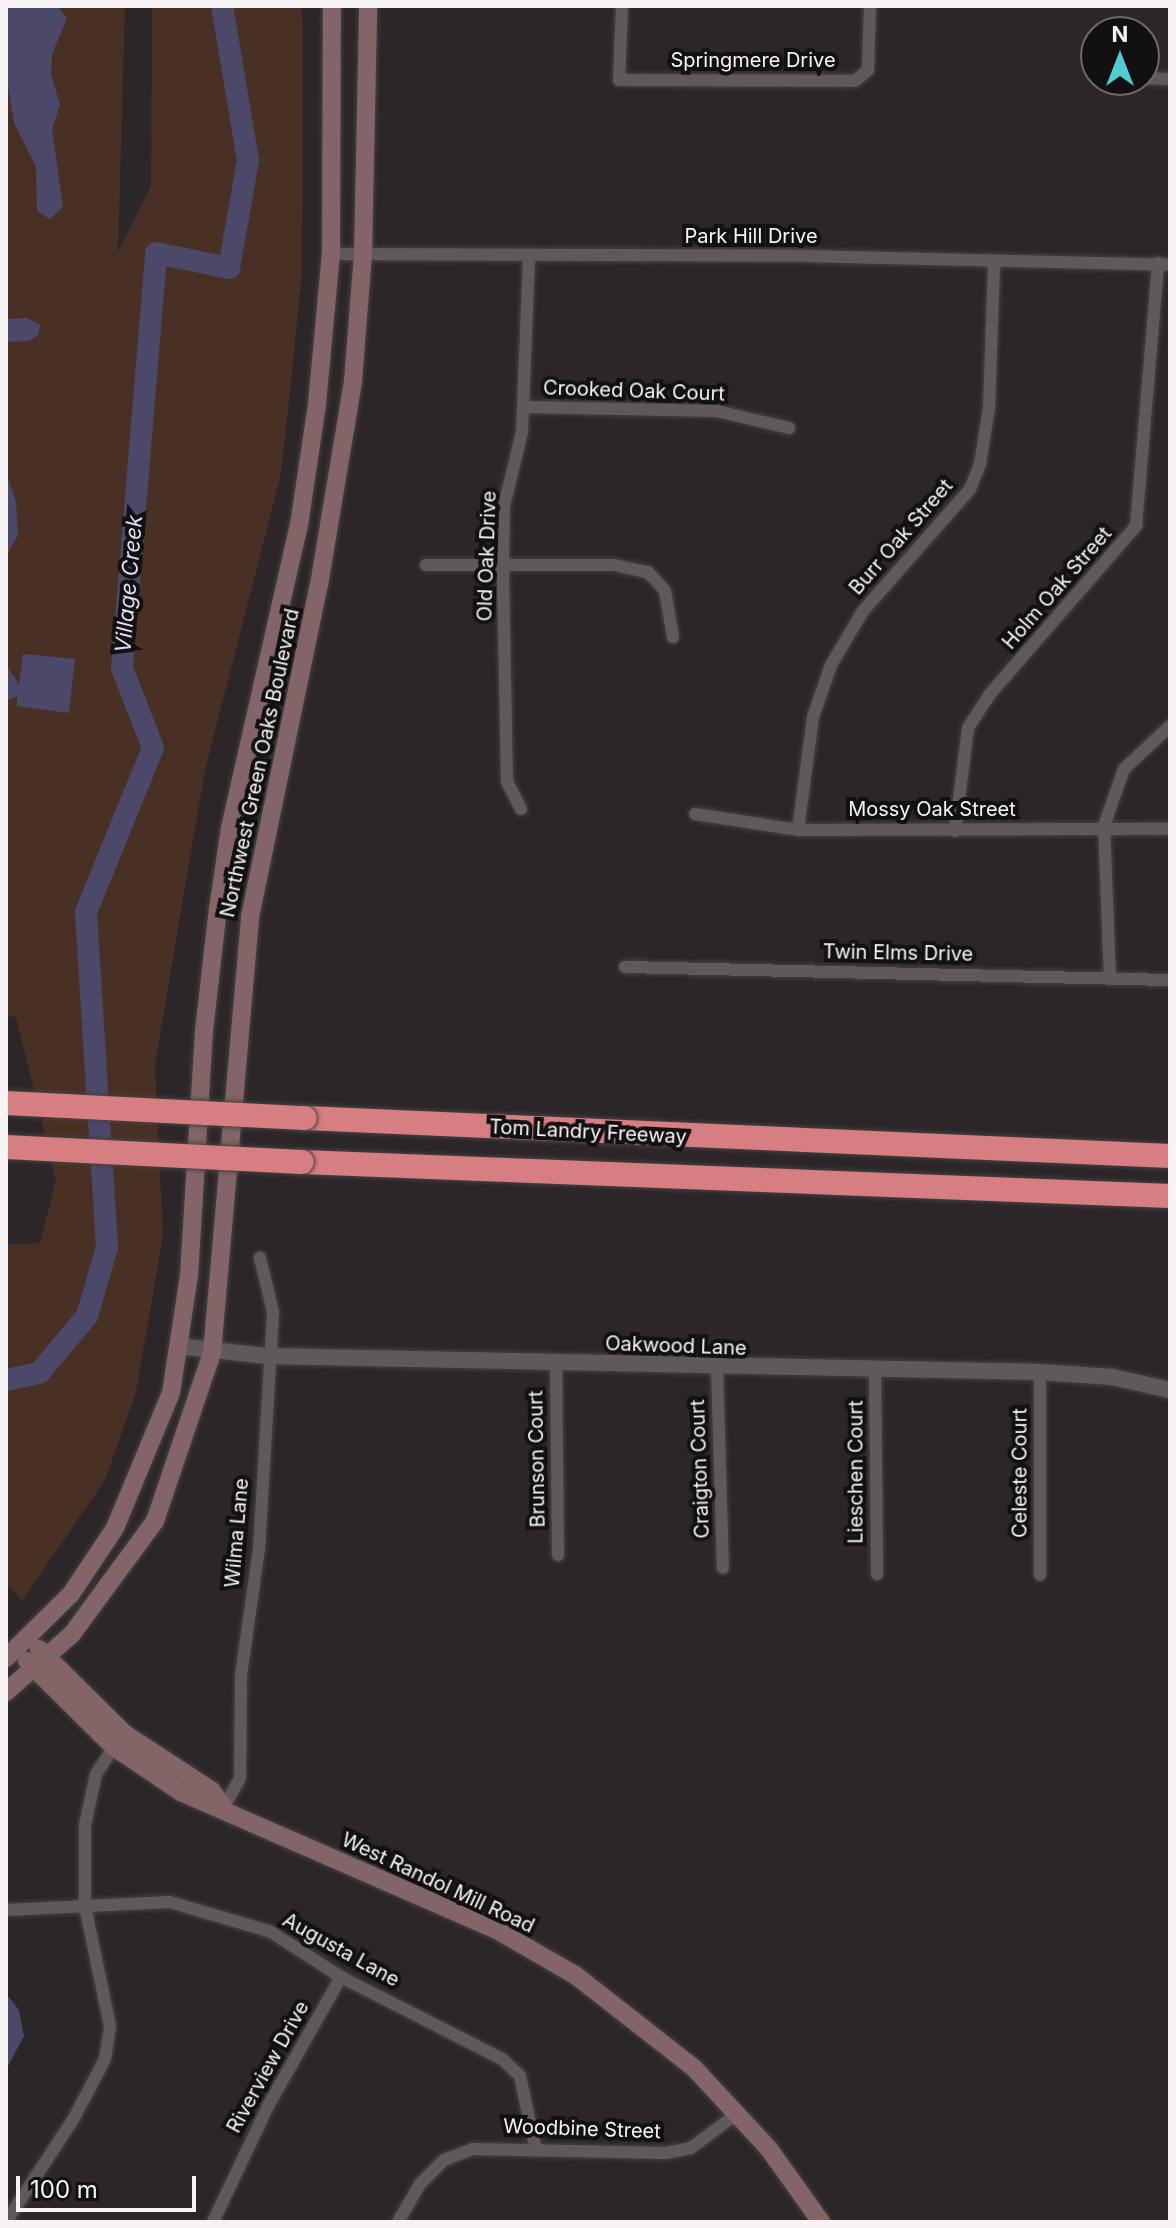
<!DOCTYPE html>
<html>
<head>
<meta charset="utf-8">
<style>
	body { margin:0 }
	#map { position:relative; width:1176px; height:2228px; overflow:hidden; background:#2c2629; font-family:Inter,sans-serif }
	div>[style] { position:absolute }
	.green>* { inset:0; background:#493025 }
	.water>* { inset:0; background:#4c4869 }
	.river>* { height:22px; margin:-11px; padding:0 11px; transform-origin:11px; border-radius:11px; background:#4c4869 }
	.roads { filter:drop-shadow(0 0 2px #464143) drop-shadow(0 0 2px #464143) }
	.minor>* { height:12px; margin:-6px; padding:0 6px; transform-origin:6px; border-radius:6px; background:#60595c }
	.tertiary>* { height:16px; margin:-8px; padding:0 8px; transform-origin:8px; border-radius:8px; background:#60595c }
	.secondary>* { height:18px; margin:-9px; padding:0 9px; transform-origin:9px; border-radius:9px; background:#836467 }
	.motorway>* { height:24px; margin:-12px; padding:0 12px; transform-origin:12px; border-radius:12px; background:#d67e82 }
	.bridges { filter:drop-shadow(0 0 2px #464143) drop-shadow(0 0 2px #464143) }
	.motorway-bridge>* { height:24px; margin:-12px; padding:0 12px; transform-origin:12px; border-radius:12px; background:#d67e82 }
	span { translate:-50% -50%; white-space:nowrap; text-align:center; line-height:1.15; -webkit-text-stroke:8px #121011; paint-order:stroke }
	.street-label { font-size:20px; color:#f7f3f5 }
	.water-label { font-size:22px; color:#dfddf6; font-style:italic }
	.frame { position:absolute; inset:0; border:8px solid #f7f3f5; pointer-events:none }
	.north { position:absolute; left:1080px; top:16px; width:80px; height:80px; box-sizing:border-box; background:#121011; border:2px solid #6e6b6c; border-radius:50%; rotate:0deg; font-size:22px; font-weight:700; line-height:32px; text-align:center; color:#f7f3f5 }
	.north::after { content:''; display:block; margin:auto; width:28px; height:36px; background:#51ccd3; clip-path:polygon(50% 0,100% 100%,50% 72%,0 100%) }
	.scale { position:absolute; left:16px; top:2176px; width:180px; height:36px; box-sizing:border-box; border:4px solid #f7f3f5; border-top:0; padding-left:10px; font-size:24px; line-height:28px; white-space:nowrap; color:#f7f3f5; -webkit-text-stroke:6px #121011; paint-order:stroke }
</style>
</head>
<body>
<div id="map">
	<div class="green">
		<div style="clip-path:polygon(6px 6px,125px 6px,118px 252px,151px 186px,152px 6px,302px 6px,303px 62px,302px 274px,285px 438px,280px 478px,205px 770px,155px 1064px,163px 1235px,136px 1392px,105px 1480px,22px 1601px,6px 1583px,6px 1244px,40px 1243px,56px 1180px,16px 1017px,6px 1016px)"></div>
	</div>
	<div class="water">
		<div style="clip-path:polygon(6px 6px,57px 6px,67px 18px,52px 54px,51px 74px,60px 105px,52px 129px,63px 207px,50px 219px,37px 211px,36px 167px,14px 123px,6px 74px)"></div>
		<div style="clip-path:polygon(27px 318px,40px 325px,38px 335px,29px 341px,6px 342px,6px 319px)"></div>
		<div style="clip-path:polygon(6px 472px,16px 502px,18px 535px,6px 556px)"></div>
		<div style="clip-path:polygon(23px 654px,75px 659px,69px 713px,17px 706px,17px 696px,6px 701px,6px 665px,19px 684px)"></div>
		<div style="clip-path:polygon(6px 1994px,19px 2010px,24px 2036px,6px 2070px)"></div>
	</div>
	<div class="river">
		<div style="left:6px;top:1380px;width:34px;rotate:-12deg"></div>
		<div style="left:39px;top:1373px;width:75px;rotate:-49.9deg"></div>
		<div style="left:87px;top:1316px;width:72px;rotate:-73.8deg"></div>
		<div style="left:107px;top:1247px;width:336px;rotate:-93.6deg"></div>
		<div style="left:86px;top:912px;width:177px;rotate:-67.8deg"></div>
		<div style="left:153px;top:748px;width:86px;rotate:-111.2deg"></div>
		<div style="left:122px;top:668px;width:416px;rotate:-85.3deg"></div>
		<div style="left:156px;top:253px;width:75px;rotate:11.6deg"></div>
		<div style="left:229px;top:268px;width:110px;rotate:-80deg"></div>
		<div style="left:248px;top:160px;width:156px;rotate:-99.6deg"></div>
	</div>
	<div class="roads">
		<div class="minor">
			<div style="left:622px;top:6px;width:74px;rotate:92.3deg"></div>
			<div style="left:619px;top:80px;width:236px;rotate:0.2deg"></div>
			<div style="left:855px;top:81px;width:17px;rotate:-40deg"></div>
			<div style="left:868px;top:70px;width:64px;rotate:-88.2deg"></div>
			<div style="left:1144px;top:78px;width:26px;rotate:2deg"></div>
			<div style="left:331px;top:254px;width:477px;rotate:0.2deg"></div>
			<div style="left:808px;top:256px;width:362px;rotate:1.4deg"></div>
			<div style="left:524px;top:407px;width:193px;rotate:1.2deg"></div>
			<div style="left:717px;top:411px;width:74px;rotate:13.3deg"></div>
			<div style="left:426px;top:565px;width:188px"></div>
			<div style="left:614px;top:565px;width:35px;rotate:12deg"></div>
			<div style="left:648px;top:572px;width:25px;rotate:48deg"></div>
			<div style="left:665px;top:591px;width:47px;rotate:80.1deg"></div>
			<div style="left:521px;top:809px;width:31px;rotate:-117deg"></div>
			<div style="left:507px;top:781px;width:218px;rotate:-91.1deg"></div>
			<div style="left:503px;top:563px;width:57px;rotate:-89deg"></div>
			<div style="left:504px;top:506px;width:76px;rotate:-76.3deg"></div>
			<div style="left:522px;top:432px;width:177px;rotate:-87.7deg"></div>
			<div style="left:695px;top:814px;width:104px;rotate:8.8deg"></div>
			<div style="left:798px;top:830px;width:372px;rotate:-0.2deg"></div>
			<div style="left:798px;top:830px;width:114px;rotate:-82.4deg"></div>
			<div style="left:813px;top:717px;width:55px;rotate:-70.9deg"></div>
			<div style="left:831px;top:665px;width:63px;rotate:-59.3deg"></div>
			<div style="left:863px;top:611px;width:162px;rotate:-48.7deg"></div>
			<div style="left:970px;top:489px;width:27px;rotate:-68deg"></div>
			<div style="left:980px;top:464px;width:57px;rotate:-80.9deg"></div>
			<div style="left:989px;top:408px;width:146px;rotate:-88deg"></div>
			<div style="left:955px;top:831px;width:104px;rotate:-82.8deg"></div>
			<div style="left:968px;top:728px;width:40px;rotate:-57.1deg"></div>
			<div style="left:990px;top:694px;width:223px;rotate:-49deg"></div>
			<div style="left:1136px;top:526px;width:264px;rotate:-85.2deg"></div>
			<div style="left:625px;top:967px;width:545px;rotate:1.37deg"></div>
			<div style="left:1110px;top:979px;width:153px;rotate:-92.2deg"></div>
			<div style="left:1104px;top:826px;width:60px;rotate:-70.7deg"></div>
			<div style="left:1124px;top:769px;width:63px;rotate:-43.1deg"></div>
			<div style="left:556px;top:1361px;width:194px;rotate:89.4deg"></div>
			<div style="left:717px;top:1368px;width:200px;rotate:88.3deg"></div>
			<div style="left:875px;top:1370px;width:204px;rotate:89.4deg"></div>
			<div style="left:1040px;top:1372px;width:203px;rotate:90deg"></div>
			<div style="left:224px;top:1807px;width:33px;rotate:-61deg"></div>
			<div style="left:240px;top:1778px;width:103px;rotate:-89.4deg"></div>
			<div style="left:241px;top:1675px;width:127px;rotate:-81.9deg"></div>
			<div style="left:259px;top:1549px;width:237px;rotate:-86.6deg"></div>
			<div style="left:273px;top:1312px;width:56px;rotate:-103.5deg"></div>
			<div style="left:6px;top:1910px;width:164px;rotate:-2.8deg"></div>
			<div style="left:170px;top:1902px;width:105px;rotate:16.5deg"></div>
			<div style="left:271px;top:1932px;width:83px;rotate:32.7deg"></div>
			<div style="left:341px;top:1977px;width:181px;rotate:27deg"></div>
			<div style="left:502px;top:2059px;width:25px;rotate:43deg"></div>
			<div style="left:520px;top:2076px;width:72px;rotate:77.9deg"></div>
			<div style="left:6px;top:2222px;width:124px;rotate:-56.8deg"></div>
			<div style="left:74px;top:2118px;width:67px;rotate:-62.3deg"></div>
			<div style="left:105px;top:2059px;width:33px;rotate:-81deg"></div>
			<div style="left:110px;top:2026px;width:123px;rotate:-101.8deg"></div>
			<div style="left:85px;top:1906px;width:81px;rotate:-90deg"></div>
			<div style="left:85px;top:1825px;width:52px;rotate:-77.8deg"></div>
			<div style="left:96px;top:1774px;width:32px;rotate:-56deg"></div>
			<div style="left:213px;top:2222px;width:128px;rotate:-64.6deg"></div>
			<div style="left:268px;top:2106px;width:148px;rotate:-60.5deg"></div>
			<div style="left:398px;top:2222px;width:44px;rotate:-59.9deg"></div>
			<div style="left:420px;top:2184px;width:34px;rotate:-45deg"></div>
			<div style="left:444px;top:2160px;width:30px;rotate:-21deg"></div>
			<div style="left:472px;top:2149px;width:194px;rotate:1.2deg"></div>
			<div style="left:666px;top:2153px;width:25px;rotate:-11deg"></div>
			<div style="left:691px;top:2148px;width:59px;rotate:-36.7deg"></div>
		</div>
		<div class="tertiary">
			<div style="left:179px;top:1346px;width:89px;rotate:6.5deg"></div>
			<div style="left:267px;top:1356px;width:773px;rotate:1.19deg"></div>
			<div style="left:1040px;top:1372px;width:72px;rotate:4deg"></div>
			<div style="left:1112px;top:1377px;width:59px;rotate:12.6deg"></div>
		</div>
		<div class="secondary">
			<div style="left:39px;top:1649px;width:121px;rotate:44.7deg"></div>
			<div style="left:125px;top:1734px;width:103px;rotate:33.1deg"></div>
			<div style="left:211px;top:1790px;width:21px;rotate:53deg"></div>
			<div style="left:6px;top:1658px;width:91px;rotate:-44.6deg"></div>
			<div style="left:71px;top:1594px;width:79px;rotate:-56.3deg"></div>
			<div style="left:115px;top:1528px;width:146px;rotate:-67.5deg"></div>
			<div style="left:171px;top:1393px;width:118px;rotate:-81.3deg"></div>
			<div style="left:189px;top:1276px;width:245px;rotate:-86.5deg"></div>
			<div style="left:204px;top:1031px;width:123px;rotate:-83.5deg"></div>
			<div style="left:218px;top:909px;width:82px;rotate:-81.6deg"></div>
			<div style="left:230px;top:828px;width:311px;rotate:-77.2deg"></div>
			<div style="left:299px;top:525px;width:122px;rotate:-81.5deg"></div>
			<div style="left:317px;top:404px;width:151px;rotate:-84.7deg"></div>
			<div style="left:331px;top:254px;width:248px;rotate:-89.8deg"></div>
			<div style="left:27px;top:1661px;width:122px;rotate:44.7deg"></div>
			<div style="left:114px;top:1747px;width:81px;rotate:33.9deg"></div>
			<div style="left:181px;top:1792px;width:343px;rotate:23.6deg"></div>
			<div style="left:495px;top:1929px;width:92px;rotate:29.9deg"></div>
			<div style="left:575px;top:1975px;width:151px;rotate:38deg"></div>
			<div style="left:694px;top:2068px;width:110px;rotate:47.2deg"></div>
			<div style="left:769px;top:2149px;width:90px;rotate:54.5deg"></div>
			<div style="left:6px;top:1692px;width:88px;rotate:-41.3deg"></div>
			<div style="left:72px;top:1634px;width:140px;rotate:-53.7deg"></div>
			<div style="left:155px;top:1521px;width:177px;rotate:-71.3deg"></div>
			<div style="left:212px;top:1353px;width:438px;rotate:-85deg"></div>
			<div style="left:250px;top:917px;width:339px;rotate:-78.3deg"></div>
			<div style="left:319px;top:585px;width:207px;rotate:-80.5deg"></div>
			<div style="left:353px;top:381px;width:127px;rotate:-85.5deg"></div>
			<div style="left:363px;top:254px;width:248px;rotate:-88.8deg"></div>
		</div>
		<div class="motorway">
			<div style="left:305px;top:1118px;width:866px;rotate:2.52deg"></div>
			<div style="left:302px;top:1162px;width:869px;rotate:2.24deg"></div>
		</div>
	</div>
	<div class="bridges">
		<div class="motorway-bridge">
			<div style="left:6px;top:1103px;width:299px;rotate:2.9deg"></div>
			<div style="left:6px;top:1147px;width:296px;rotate:2.9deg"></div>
		</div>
	</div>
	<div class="street-label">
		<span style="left:753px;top:60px">Springmere Drive</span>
		<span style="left:751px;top:236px">Park Hill Drive</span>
		<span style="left:634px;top:391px;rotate:2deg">Crooked Oak Court</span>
		<span style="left:901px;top:537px;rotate:-49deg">Burr Oak Street</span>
		<span style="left:487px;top:556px;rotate:-88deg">Old Oak Drive</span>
		<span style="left:1057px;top:588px;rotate:-49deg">Holm Oak Street</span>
		<span style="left:260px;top:763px;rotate:-78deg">Northwest Green Oaks Boulevard</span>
		<span style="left:932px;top:809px">Mossy Oak Street</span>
		<span style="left:898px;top:953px;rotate:1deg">Twin Elms Drive</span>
		<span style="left:588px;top:1132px;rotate:3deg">Tom Landry Freeway</span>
		<span style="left:676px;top:1346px;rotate:2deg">Oakwood Lane</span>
		<span style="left:537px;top:1459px;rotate:-91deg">Brunson Court</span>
		<span style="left:700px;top:1469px;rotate:-92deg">Craigton Court</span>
		<span style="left:856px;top:1472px;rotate:-90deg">Lieschen Court</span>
		<span style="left:1020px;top:1473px;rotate:-90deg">Celeste Court</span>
		<span style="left:237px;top:1533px;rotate:-85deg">Wilma Lane</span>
		<span style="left:438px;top:1883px;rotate:25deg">West Randol Mill Road</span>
		<span style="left:341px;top:1950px;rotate:29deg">Augusta Lane</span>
		<span style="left:268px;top:2067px;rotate:-61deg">Riverview Drive</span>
		<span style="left:582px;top:2129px;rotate:2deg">Woodbine Street</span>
	</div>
	<div class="water-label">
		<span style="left:129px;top:584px;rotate:-85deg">Village Creek</span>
	</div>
	<div class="frame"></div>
	<div class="north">N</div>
	<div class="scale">100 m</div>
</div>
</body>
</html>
